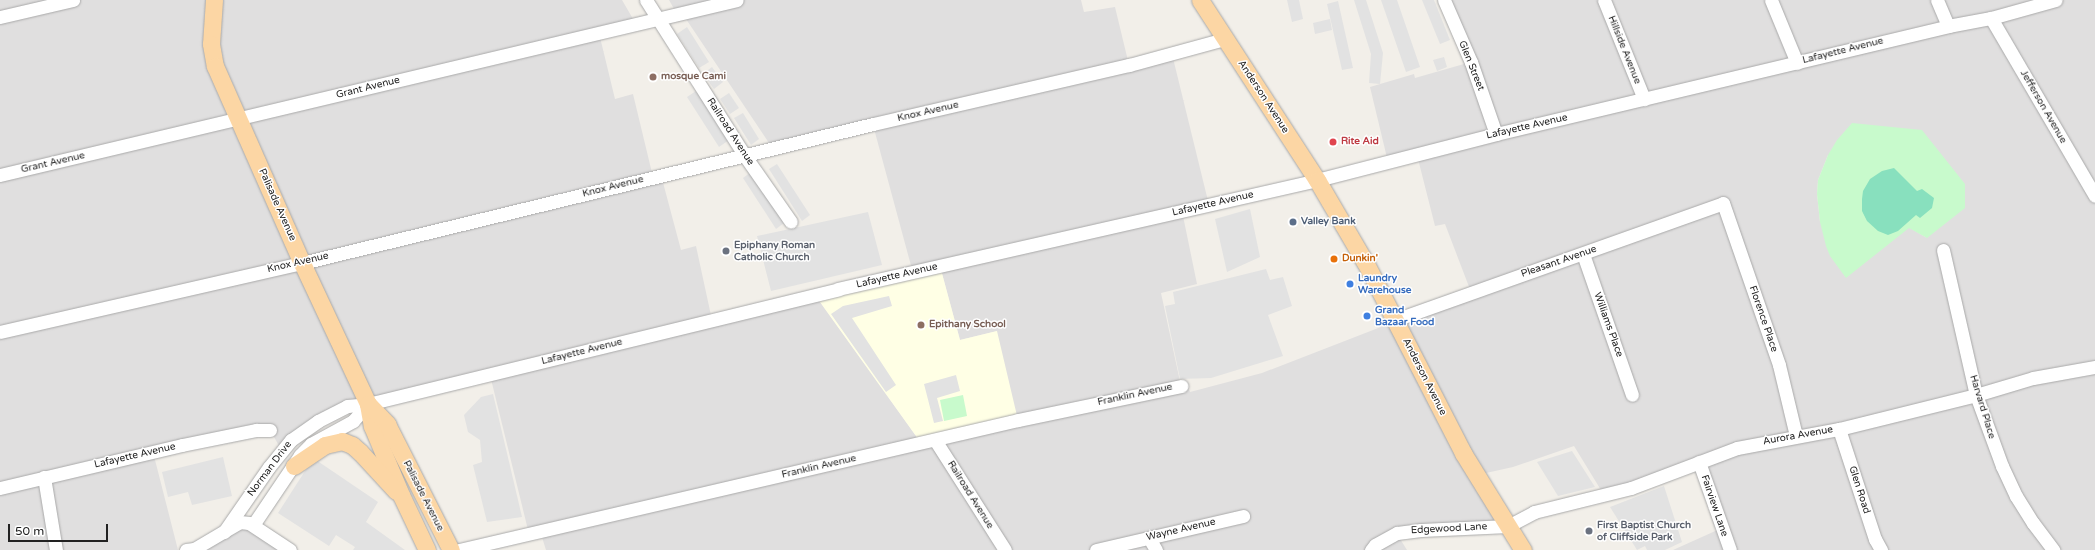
<!DOCTYPE html>
<html>
<head>
<meta charset="utf-8">
<style>
	body { margin:0 }
	#map { position:relative; width:2095px; height:550px; overflow:hidden; background:#f2efe9; font-family:"Varela Round",sans-serif }
	div>[style] { position:absolute }
	.residential>* { inset:0; background:#e0dfdf }
	.education>* { inset:0; background:#ffffe5 }
	.park>* { inset:0; background:#c8facc }
	.pitch>* { inset:0; background:#88e0be }
	.parking>* { inset:0; background:#e2e2e2 }
	.roads { filter:drop-shadow(0 0 1px #a9a9a9) drop-shadow(0 0 1px #a9a9a9) }
	.minor>* { height:13px; margin:-6.5px; padding:0 6.5px; transform-origin:6.5px; border-radius:6.5px; background:#fff }
	.major>* { height:17px; margin:-8.5px; padding:0 8.5px; transform-origin:8.5px; border-radius:8.5px; background:#fcd6a4 }
	.dots>* { width:11px; height:11px; translate:-50% -50%; box-sizing:border-box; border:2px solid #fff; border-radius:50% }
	span { translate:-50% -50%; white-space:nowrap; text-align:center; line-height:1.15; -webkit-text-stroke:3px #fff; paint-order:stroke }
	.street-label { font-size:10px; color:#222 }
	.education-label { font-size:10px; color:#785e54; font-weight:700 }
	.left { translate:0 -50%; text-align:left }
	.health-label { font-size:10px; color:#be3a42; font-weight:700 }
	.service-label { font-size:10px; color:#4e5e75; font-weight:700 }
	.worship-label { font-size:10px; color:#5b616d; font-weight:700 }
	.food-label { font-size:10px; color:#c56008; font-weight:700 }
	.shop-label { font-size:10px; color:#366cbe; font-weight:700 }
	.scale { position:absolute; left:8px; top:524px; width:100px; height:18px; box-sizing:border-box; border:2px solid #222; border-top:0; padding-left:5px; font-size:12px; line-height:14px; white-space:nowrap; color:#222; -webkit-text-stroke:3px #fff; paint-order:stroke }
</style>
</head>
<body>
<div id="map">
	<div class="residential">
		<div style="clip-path:polygon(evenodd,0 0,622px 0,636px 24px,599px 33px,615px 99px,633px 94px,653px 177px,661px 175px,681px 250px,696px 246px,712px 320px,815px 295px,921px 443px,997px 331px,960px 340px,940px 266px,913px 273px,873px 125px,773px 149px,682px 13px,677px 14px,669px 0,1081px 0,1084px 12px,1115px 7px,1129px 65px,1172px 54px,1209px 205px,1182px 211px,1197px 284px,1161px 293px,1181px 386px,1187px 385px,1190px 392px,1262px 373px,1471px 292px,1445px 224px,1435px 226px,1417px 155px,1388px 162px,1370px 87px,1414px 74px,1415px 78px,1471px 62px,1444px 0,2095px 0,2095px 550px,1673px 550px,1722px 528px,1699px 462px,1604px 495px,1574px 446px,1513px 467px,1477px 475px,1508px 526px,1397px 534px,1407px 550px,546px 550px,540px 531px,529px 534px,490px 375px,347px 406px,282px 451px,270px 430px,153px 452px,178px 550px,0 550px,0 0,1828px 155px,1927px 238px,1910px 228px,1820px 222px,1817px 194px,1818px 180px,1828px 155px)"></div>
		<div style="clip-path:polygon(240px 522px,290px 550px,186px 550px)"></div>
	</div>
	<div class="education">
		<div style="clip-path:polygon(940px 266px,960px 340px,997px 331px,1018px 420px,921px 443px,815px 295px)"></div>
	</div>
	<div class="park">
		<div style="clip-path:polygon(1852px 123px,1922px 130px,1965px 184px,1965px 208px,1927px 238px,1909px 228px,1846px 278px,1830px 256px,1826px 246px,1820px 222px,1817px 194px,1818px 180px,1828px 155px,1837px 140px)"></div>
		<div style="clip-path:polygon(963px 395px,967px 416px,944px 421px,940px 400px)"></div>
	</div>
	<div class="pitch">
		<div style="clip-path:polygon(1894px 168px,1917px 191px,1922px 189px,1934px 198px,1932px 208px,1920px 218px,1916px 215px,1898px 231px,1888px 235px,1878px 231px,1867px 221px,1862px 211px,1862px 199px,1863px 191px,1870px 179px,1882px 171px)"></div>
	</div>
	<div class="parking">
		<div style="clip-path:polygon(1287px 0,1299px 0,1303px 19px,1292px 22px)"></div>
		<div style="clip-path:polygon(1354px 0,1366px 0,1383px 53px,1380px 84px,1369px 83px,1371px 54px)"></div>
		<div style="clip-path:polygon(1381px 0,1397px 0,1420px 67px,1406px 72px)"></div>
		<div style="clip-path:polygon(1422px 0,1434px 0,1450px 40px,1440px 44px)"></div>
		<div style="clip-path:polygon(1338px 1px,1353px 68px,1342px 70px,1327px 4px)"></div>
		<div style="clip-path:polygon(1330px 19px,1332px 30px,1315px 34px,1313px 23px)"></div>
		<div style="clip-path:polygon(687px 27px,709px 62px,699px 68px,677px 34px)"></div>
		<div style="clip-path:polygon(1444px 57px,1447px 67px,1437px 71px,1433px 60px)"></div>
		<div style="clip-path:polygon(712px 67px,723px 82px,714px 89px,703px 74px)"></div>
		<div style="clip-path:polygon(696px 91px,729px 140px,719px 147px,687px 97px)"></div>
		<div style="clip-path:polygon(729px 93px,739px 108px,730px 114px,720px 99px)"></div>
		<div style="clip-path:polygon(743px 113px,759px 139px,751px 145px,734px 118px)"></div>
		<div style="clip-path:polygon(777px 164px,810px 215px,802px 221px,769px 169px)"></div>
		<div style="clip-path:polygon(751px 172px,784px 223px,776px 229px,743px 178px)"></div>
		<div style="clip-path:polygon(1250px 209px,1260px 257px,1227px 272px,1215px 219px)"></div>
		<div style="clip-path:polygon(868px 212px,882px 265px,771px 291px,757px 236px)"></div>
		<div style="clip-path:polygon(1266px 269px,1270px 280px,1283px 277px,1292px 306px,1268px 315px,1283px 356px,1211px 378px,1180px 379px,1165px 306px,1175px 304px,1173px 292px)"></div>
		<div style="clip-path:polygon(889px 296px,892px 306px,852px 318px,896px 385px,886px 392px,831px 314px,843px 306px)"></div>
		<div style="clip-path:polygon(956px 375px,960px 391px,937px 398px,943px 421px,934px 423px,924px 384px)"></div>
		<div style="clip-path:polygon(493px 394px,522px 517px,487px 522px,473px 465px,482px 462px,480px 440px,468px 432px,464px 415px,481px 397px)"></div>
		<div style="clip-path:polygon(1572px 451px,1595px 487px,1558px 496px,1537px 462px)"></div>
		<div style="clip-path:polygon(223px 457px,232px 496px,192px 505px,188px 492px,168px 497px,162px 472px)"></div>
		<div style="clip-path:polygon(316px 460px,378px 502px,366px 522px,405px 550px,353px 550px,355px 547px,336px 535px,329px 546px,278px 513px,307px 468px)"></div>
		<div style="clip-path:polygon(1664px 486px,1682px 542px,1665px 550px,1647px 550px,1645px 546px,1637px 550px,1610px 507px)"></div>
	</div>
	<div class="roads">
		<div class="minor">
			<div style="left:646px;top:0;width:185px;rotate:57.6deg"></div>
			<div style="left:745px;top:156px;width:80px;rotate:55.1deg"></div>
			<div style="left:1444px;top:0;width:68px;rotate:66.5deg"></div>
			<div style="left:1471px;top:62px;width:76px;rotate:70.9deg"></div>
			<div style="left:1604px;top:0;width:107px;rotate:68deg"></div>
			<div style="left:1771px;top:0;width:68px;rotate:67.6deg"></div>
			<div style="left:1937px;top:0;width:28px;rotate:67deg"></div>
			<div style="left:0;top:17px;width:75px;rotate:-13.1deg"></div>
			<div style="left:1991px;top:18px;width:206px;rotate:59.7deg"></div>
			<div style="left:0;top:175px;width:757px;rotate:-13.36deg"></div>
			<div style="left:1943px;top:250px;width:149px;rotate:77.2deg"></div>
			<div style="left:1976px;top:395px;width:76px;rotate:69.9deg"></div>
			<div style="left:2002px;top:466px;width:33px;rotate:65deg"></div>
			<div style="left:2016px;top:496px;width:32px;rotate:58deg"></div>
			<div style="left:2033px;top:523px;width:34px;rotate:53deg"></div>
			<div style="left:1583px;top:254px;width:149px;rotate:70.8deg"></div>
			<div style="left:1395px;top:320px;width:348px;rotate:-19.6deg"></div>
			<div style="left:1723px;top:203px;width:171px;rotate:70.9deg"></div>
			<div style="left:1779px;top:365px;width:73px;rotate:76.5deg"></div>
			<div style="left:0;top:332px;width:310px;rotate:-12.9deg"></div>
			<div style="left:302px;top:263px;width:588px;rotate:-13.68deg"></div>
			<div style="left:873px;top:124px;width:263px;rotate:-13deg"></div>
			<div style="left:1129px;top:65px;width:99px;rotate:-15.2deg"></div>
			<div style="left:1839px;top:429px;width:116px;rotate:71.9deg"></div>
			<div style="left:1875px;top:539px;width:13px;rotate:61deg"></div>
			<div style="left:935px;top:440px;width:130px;rotate:57.5deg"></div>
			<div style="left:1699px;top:462px;width:93px;rotate:70.6deg"></div>
			<div style="left:44px;top:477px;width:74px;rotate:80.7deg"></div>
			<div style="left:0;top:488px;width:187px;rotate:-13.3deg"></div>
			<div style="left:182px;top:445px;width:76px;rotate:-11.5deg"></div>
			<div style="left:256px;top:430px;width:14px"></div>
			<div style="left:253px;top:525px;width:84px;rotate:-56.1deg"></div>
			<div style="left:300px;top:455px;width:16px;rotate:-45deg"></div>
			<div style="left:311px;top:444px;width:48px;rotate:-28.7deg"></div>
			<div style="left:353px;top:421px;width:23px;rotate:-49deg"></div>
			<div style="left:224px;top:532px;width:79px;rotate:-55.3deg"></div>
			<div style="left:269px;top:467px;width:35px;rotate:-51deg"></div>
			<div style="left:291px;top:440px;width:33px;rotate:-35deg"></div>
			<div style="left:318px;top:421px;width:33px;rotate:-27deg"></div>
			<div style="left:347px;top:406px;width:21px;rotate:-5deg"></div>
			<div style="left:368px;top:404px;width:484px;rotate:-13.7deg"></div>
			<div style="left:838px;top:289px;width:491px;rotate:-12.8deg"></div>
			<div style="left:1317px;top:180px;width:185px;rotate:-14.4deg"></div>
			<div style="left:1496px;top:134px;width:465px;rotate:-13.4deg"></div>
			<div style="left:1948px;top:26px;width:44px;rotate:-10.5deg"></div>
			<div style="left:1991px;top:18px;width:67px;rotate:-15.5deg"></div>
			<div style="left:1149px;top:538px;width:14px;rotate:60deg"></div>
			<div style="left:186px;top:550px;width:8px;rotate:-7deg"></div>
			<div style="left:194px;top:549px;width:53px;rotate:-30.4deg"></div>
			<div style="left:240px;top:522px;width:9px;rotate:6deg"></div>
			<div style="left:249px;top:523px;width:49px;rotate:33.4deg"></div>
			<div style="left:459px;top:550px;width:574px;rotate:-13.09deg"></div>
			<div style="left:1018px;top:420px;width:167px;rotate:-11.8deg"></div>
			<div style="left:1096px;top:550px;width:151px;rotate:-13deg"></div>
			<div style="left:1371px;top:550px;width:6px;rotate:-51deg"></div>
			<div style="left:1375px;top:545px;width:25px;rotate:-29deg"></div>
			<div style="left:1397px;top:533px;width:24px;rotate:-7deg"></div>
			<div style="left:1421px;top:530px;width:87px;rotate:-2.6deg"></div>
			<div style="left:1508px;top:526px;width:30px;rotate:-28deg"></div>
			<div style="left:1534px;top:512px;width:100px;rotate:-13.9deg"></div>
			<div style="left:1631px;top:488px;width:113px;rotate:-20.7deg"></div>
			<div style="left:1737px;top:448px;width:104px;rotate:-10.6deg"></div>
			<div style="left:1839px;top:429px;width:141px;rotate:-13.9deg"></div>
			<div style="left:1976px;top:395px;width:59px;rotate:-16.6deg"></div>
			<div style="left:2033px;top:378px;width:63px;rotate:-10.1deg"></div>
		</div>
		<div class="major">
			<div style="left:214px;top:0;width:44px;rotate:93.9deg"></div>
			<div style="left:211px;top:44px;width:22px;rotate:80deg"></div>
			<div style="left:215px;top:66px;width:215px;rotate:66.2deg"></div>
			<div style="left:302px;top:263px;width:156px;rotate:64.9deg"></div>
			<div style="left:368px;top:404px;width:22px;rotate:80deg"></div>
			<div style="left:372px;top:426px;width:75px;rotate:67.2deg"></div>
			<div style="left:401px;top:495px;width:61px;rotate:64.7deg"></div>
			<div style="left:1200px;top:0;width:215px;rotate:57deg"></div>
			<div style="left:1317px;top:180px;width:95px;rotate:59.7deg"></div>
			<div style="left:1365px;top:262px;width:215px;rotate:62.8deg"></div>
			<div style="left:1463px;top:453px;width:114px;rotate:58.3deg"></div>
			<div style="left:368px;top:404px;width:28px;rotate:46deg"></div>
			<div style="left:387px;top:424px;width:141px;rotate:63.1deg"></div>
			<div style="left:294px;top:466px;width:37px;rotate:-34deg"></div>
			<div style="left:325px;top:445px;width:17px;rotate:-13deg"></div>
			<div style="left:342px;top:441px;width:11px;rotate:22deg"></div>
			<div style="left:352px;top:445px;width:11px;rotate:41deg"></div>
			<div style="left:360px;top:452px;width:53px;rotate:47.3deg"></div>
		</div>
	</div>
	<div class="dots">
		<div style="left:653px;top:77px;background:#8d6e63"></div>
		<div style="left:1333px;top:142px;background:#e0444e"></div>
		<div style="left:1293px;top:222px;background:#5c6f8a"></div>
		<div style="left:726px;top:251px;background:#6b7280"></div>
		<div style="left:1334px;top:259px;background:#e8710a"></div>
		<div style="left:1350px;top:284px;background:#3f7fe0"></div>
		<div style="left:1367px;top:316px;background:#3f7fe0"></div>
		<div style="left:921px;top:325px;background:#8d6e63"></div>
		<div style="left:1589px;top:531px;background:#6b7280"></div>
	</div>
	<div class="street-label">
		<span style="left:1624px;top:50px;rotate:68deg">Hillside Avenue</span>
		<span style="left:1843px;top:51px;rotate:-14deg">Lafayette Avenue</span>
		<span style="left:1471px;top:66px;rotate:68deg">Glen Street</span>
		<span style="left:368px;top:88px;rotate:-14deg">Grant Avenue</span>
		<span style="left:1263px;top:97px;rotate:57deg">Anderson Avenue</span>
		<span style="left:2043px;top:107px;rotate:60deg">Jefferson Avenue</span>
		<span style="left:928px;top:112px;rotate:-13deg">Knox Avenue</span>
		<span style="left:1527px;top:127px;rotate:-13deg">Lafayette Avenue</span>
		<span style="left:730px;top:132px;rotate:57deg">Railroad Avenue</span>
		<span style="left:53px;top:163px;rotate:-13deg">Grant Avenue</span>
		<span style="left:613px;top:187px;rotate:-14deg">Knox Avenue</span>
		<span style="left:1213px;top:204px;rotate:-13deg">Lafayette Avenue</span>
		<span style="left:277px;top:205px;rotate:66deg">Palisade Avenue</span>
		<span style="left:1559px;top:262px;rotate:-19deg">Pleasant Avenue</span>
		<span style="left:298px;top:263px;rotate:-13deg">Knox Avenue</span>
		<span style="left:897px;top:276px;rotate:-13deg">Lafayette Avenue</span>
		<span style="left:1763px;top:319px;rotate:71deg">Florence Place</span>
		<span style="left:1608px;top:325px;rotate:70deg">Williams Place</span>
		<span style="left:582px;top:352px;rotate:-14deg">Lafayette Avenue</span>
		<span style="left:1424px;top:377px;rotate:63deg">Anderson Avenue</span>
		<span style="left:1135px;top:395px;rotate:-12deg">Franklin Avenue</span>
		<span style="left:1982px;top:407px;rotate:73deg">Harvard Place</span>
		<span style="left:1798px;top:436px;rotate:-10deg">Aurora Avenue</span>
		<span style="left:135px;top:456px;rotate:-13deg">Lafayette Avenue</span>
		<span style="left:819px;top:467px;rotate:-13deg">Franklin Avenue</span>
		<span style="left:270px;top:469px;rotate:-53deg">Norman Drive</span>
		<span style="left:1859px;top:490px;rotate:72deg">Glen Road</span>
		<span style="left:970px;top:495px;rotate:58deg">Railroad Avenue</span>
		<span style="left:423px;top:496px;rotate:63deg">Palisade Avenue</span>
		<span style="left:1714px;top:506px;rotate:71deg">Fairview Lane</span>
		<span style="left:1449px;top:529px;rotate:-3deg">Edgewood Lane</span>
		<span style="left:1181px;top:530px;rotate:-13deg">Wayne Avenue</span>
	</div>
	<div class="education-label">
		<span class="left" style="left:661px;top:77px">mosque Cami</span>
		<span class="left" style="left:929px;top:325px">Epithany School</span>
	</div>
	<div class="health-label">
		<span class="left" style="left:1341px;top:142px">Rite Aid</span>
	</div>
	<div class="service-label">
		<span class="left" style="left:1301px;top:222px">Valley Bank</span>
	</div>
	<div class="worship-label">
		<span class="left" style="left:734px;top:251px">Epiphany Roman<br>Catholic Church</span>
		<span class="left" style="left:1597px;top:531px">First Baptist Church<br>of Cliffside Park</span>
	</div>
	<div class="food-label">
		<span class="left" style="left:1342px;top:259px">Dunkin'</span>
	</div>
	<div class="shop-label">
		<span class="left" style="left:1358px;top:284px">Laundry<br>Warehouse</span>
		<span class="left" style="left:1375px;top:316px">Grand<br>Bazaar Food</span>
	</div>
	<div class="scale">50 m</div>
</div>
</body>
</html>
